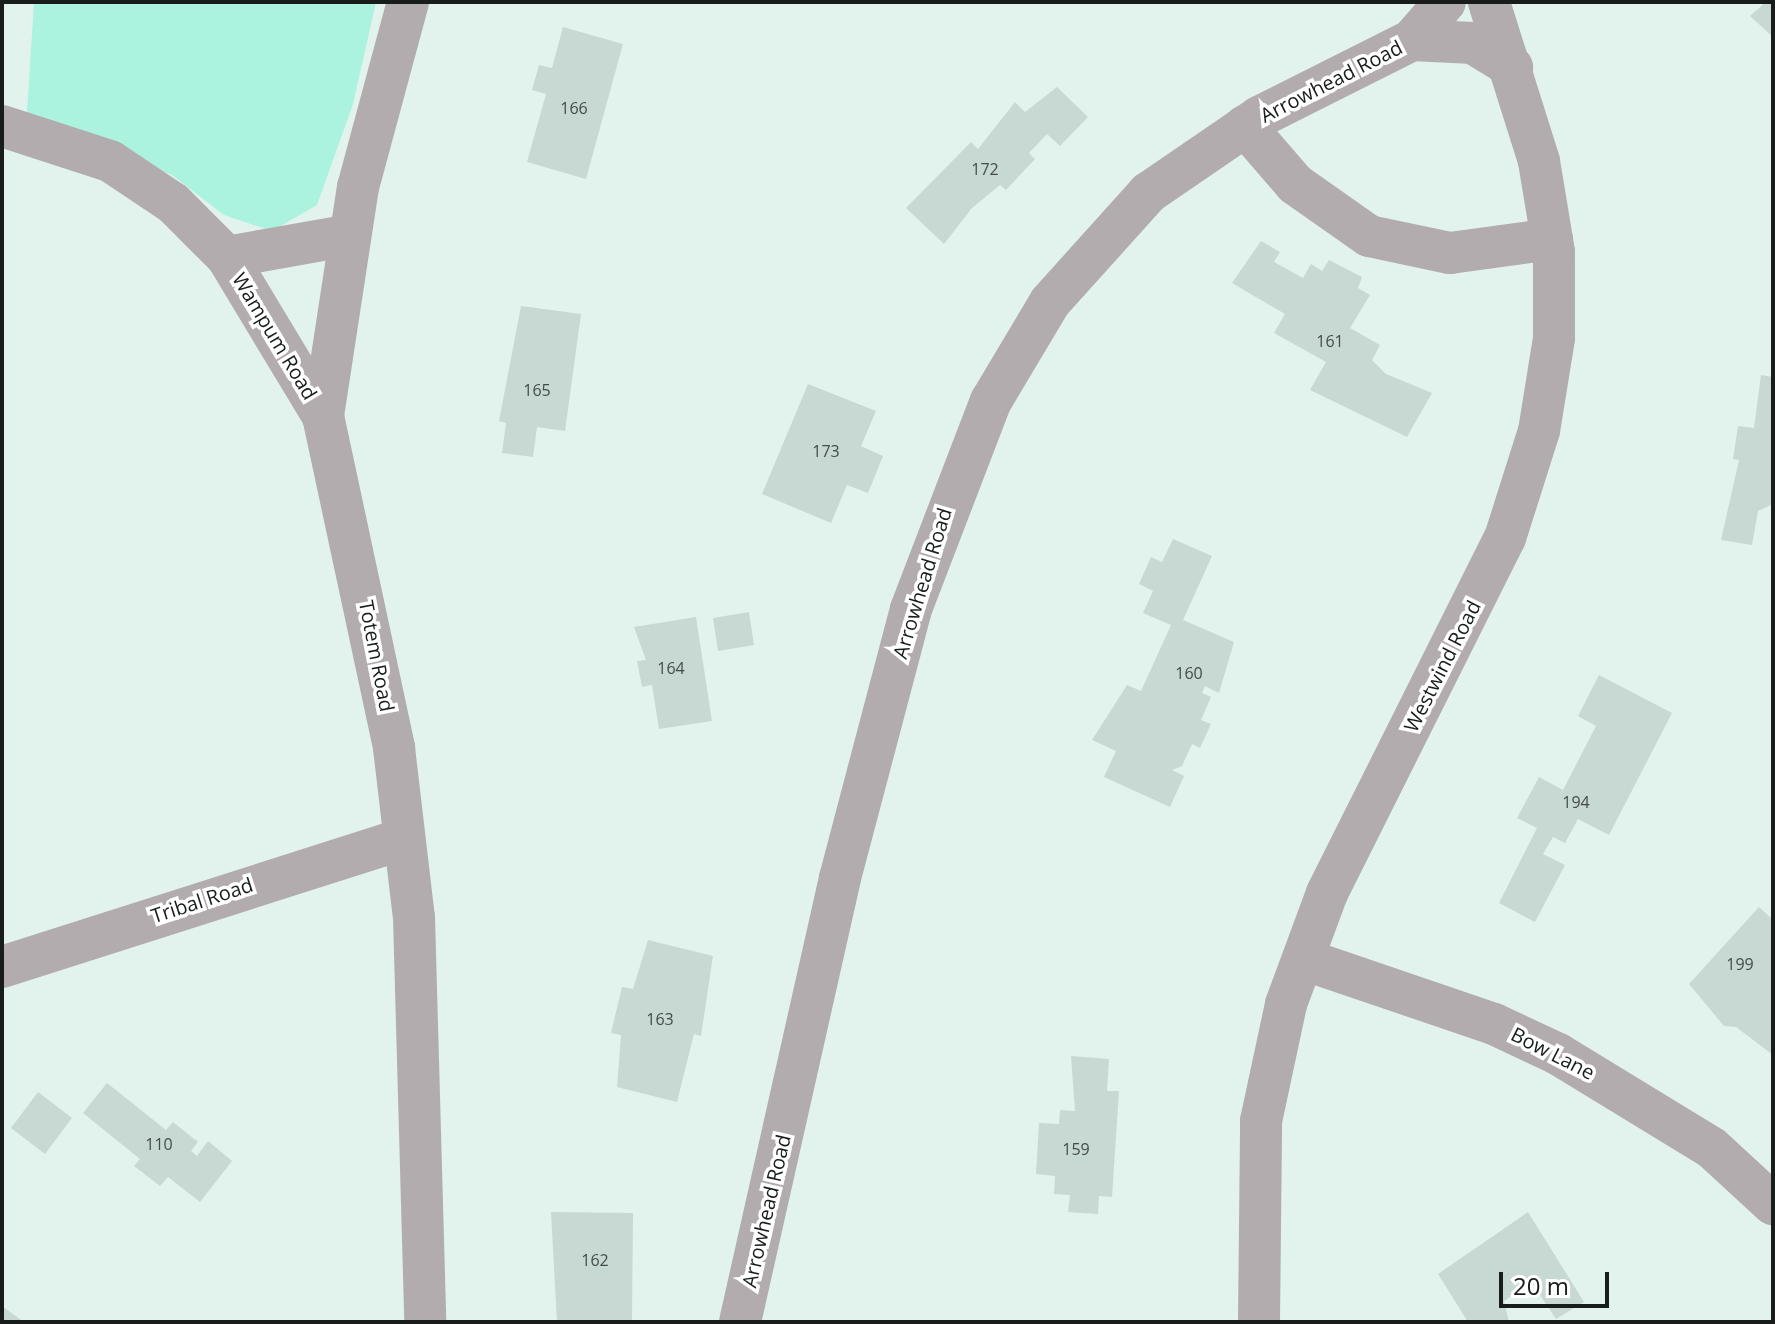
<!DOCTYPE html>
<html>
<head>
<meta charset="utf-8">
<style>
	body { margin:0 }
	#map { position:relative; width:1775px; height:1324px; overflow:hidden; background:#e2f3ee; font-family:"Open Sans",sans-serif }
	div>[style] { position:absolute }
	.green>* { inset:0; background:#abf2df }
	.building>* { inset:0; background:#c8d8d3 }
	.minor>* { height:42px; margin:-21px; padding:0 21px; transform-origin:21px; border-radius:21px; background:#b3acae }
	span { translate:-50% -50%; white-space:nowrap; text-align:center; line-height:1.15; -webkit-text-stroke:7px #fff; paint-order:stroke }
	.number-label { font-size:16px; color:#444c4a }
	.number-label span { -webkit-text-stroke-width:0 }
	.street-label { font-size:20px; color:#181d1c }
	.frame { position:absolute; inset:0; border:4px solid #181d1c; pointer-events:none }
	.scale { position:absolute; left:1499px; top:1272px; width:110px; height:36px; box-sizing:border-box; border:4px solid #181d1c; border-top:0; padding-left:10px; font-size:24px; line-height:28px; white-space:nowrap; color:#181d1c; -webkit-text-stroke:6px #fff; paint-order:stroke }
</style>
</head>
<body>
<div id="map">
	<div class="green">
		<div style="clip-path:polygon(34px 2px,376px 2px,353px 104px,317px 205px,272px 231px,224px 215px,172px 175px,27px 112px)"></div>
	</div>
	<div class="building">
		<div style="clip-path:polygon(1766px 2px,1773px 2px,1773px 37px,1750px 16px)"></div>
		<div style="clip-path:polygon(563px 27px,623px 44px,586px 179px,527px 162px,546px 94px,532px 90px,539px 65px,552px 68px)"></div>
		<div style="clip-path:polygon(1057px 87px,1088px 117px,1060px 146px,1047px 134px,1029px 153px,1035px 159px,1006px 190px,1000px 185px,972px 208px,944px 244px,906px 208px,971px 142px,978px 149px,1015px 102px,1025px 112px)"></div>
		<div style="clip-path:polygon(1261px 241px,1280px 252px,1274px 262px,1303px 278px,1311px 264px,1322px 271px,1329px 260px,1362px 277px,1358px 288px,1370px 295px,1350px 328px,1380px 345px,1372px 360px,1386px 374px,1432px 393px,1407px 437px,1310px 390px,1326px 362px,1274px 333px,1285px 314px,1232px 283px)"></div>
		<div style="clip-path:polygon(521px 306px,581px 314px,565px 431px,537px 427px,533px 457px,502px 453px,506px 423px,499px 421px)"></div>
		<div style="clip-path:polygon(1761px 375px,1773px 377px,1773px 504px,1758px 511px,1752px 545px,1721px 540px,1739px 460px,1733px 459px,1738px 426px,1754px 428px)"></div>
		<div style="clip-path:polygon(808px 384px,876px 411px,861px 446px,883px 456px,868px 493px,847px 485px,831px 523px,762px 494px)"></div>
		<div style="clip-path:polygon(1173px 539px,1212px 556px,1183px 620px,1234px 642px,1219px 693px,1205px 686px,1202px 693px,1211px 697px,1201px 720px,1211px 724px,1200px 748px,1192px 744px,1182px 766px,1172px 770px,1184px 776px,1170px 807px,1104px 777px,1116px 751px,1092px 740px,1127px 685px,1141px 691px,1171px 625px,1143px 613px,1153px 591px,1139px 584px,1151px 557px,1162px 562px)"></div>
		<div style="clip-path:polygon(749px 612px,754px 645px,718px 651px,713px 618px)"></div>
		<div style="clip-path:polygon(696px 617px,712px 721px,659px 729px,652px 685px,642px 687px,637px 661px,646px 660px,634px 627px)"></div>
		<div style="clip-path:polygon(1599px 675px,1672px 713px,1609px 835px,1578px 819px,1565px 843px,1553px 837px,1543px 854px,1565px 865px,1535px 922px,1499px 903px,1537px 828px,1517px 818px,1539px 777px,1563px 790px,1596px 726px,1578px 716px)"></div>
		<div style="clip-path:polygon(1759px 907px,1773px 920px,1773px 1055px,1736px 1027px,1724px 1026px,1689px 984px)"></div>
		<div style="clip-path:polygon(648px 940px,713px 956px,701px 1036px,694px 1034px,677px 1102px,617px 1087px,621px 1035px,611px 1033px,622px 987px,633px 989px)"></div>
		<div style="clip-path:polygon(1071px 1056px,1109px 1059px,1107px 1091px,1119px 1091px,1112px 1197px,1099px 1196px,1098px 1214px,1068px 1212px,1070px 1195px,1054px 1194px,1055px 1176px,1036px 1174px,1039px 1123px,1059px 1124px,1060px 1110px,1075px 1111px)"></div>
		<div style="clip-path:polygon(107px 1083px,166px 1130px,173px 1122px,198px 1142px,191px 1151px,197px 1156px,208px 1141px,232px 1161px,200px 1202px,168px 1177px,160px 1186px,134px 1166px,140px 1159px,83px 1113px)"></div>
		<div style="clip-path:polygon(38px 1092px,72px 1118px,45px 1154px,11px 1128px)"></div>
		<div style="clip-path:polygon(551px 1212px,633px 1213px,632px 1322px,557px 1322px)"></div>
		<div style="clip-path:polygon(1528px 1212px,1584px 1302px,1556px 1319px,1532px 1283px,1504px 1301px,1509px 1322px,1468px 1322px,1438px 1274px)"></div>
		<div style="clip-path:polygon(2px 1306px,24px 1322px,2px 1322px)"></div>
	</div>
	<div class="minor">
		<div style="left:408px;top:2px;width:192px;rotate:105.1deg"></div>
		<div style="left:358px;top:187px;width:232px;rotate:98.7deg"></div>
		<div style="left:323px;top:416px;width:340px;rotate:77.9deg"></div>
		<div style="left:394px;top:748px;width:170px;rotate:83.3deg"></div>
		<div style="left:414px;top:917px;width:405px;rotate:88.4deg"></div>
		<div style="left:1412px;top:40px;width:61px;rotate:2.8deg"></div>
		<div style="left:1473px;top:43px;width:46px;rotate:31.6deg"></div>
		<div style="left:2px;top:126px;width:114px;rotate:18deg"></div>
		<div style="left:110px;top:161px;width:76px;rotate:33.7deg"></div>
		<div style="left:173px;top:203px;width:76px;rotate:45deg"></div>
		<div style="left:227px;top:257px;width:186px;rotate:58.9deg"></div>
		<div style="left:1245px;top:126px;width:77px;rotate:49.2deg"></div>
		<div style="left:1295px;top:184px;width:90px;rotate:35.1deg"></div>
		<div style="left:1369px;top:236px;width:83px;rotate:11.9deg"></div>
		<div style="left:1450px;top:253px;width:103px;rotate:-7.8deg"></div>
		<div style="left:227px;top:257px;width:125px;rotate:-10.1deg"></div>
		<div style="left:1303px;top:959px;width:202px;rotate:18.8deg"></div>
		<div style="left:1494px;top:1024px;width:71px;rotate:25.1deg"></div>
		<div style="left:1558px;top:1054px;width:180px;rotate:31.4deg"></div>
		<div style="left:1712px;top:1148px;width:83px;rotate:42.6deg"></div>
		<div style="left:2px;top:967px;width:421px;rotate:-17.7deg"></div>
		<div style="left:740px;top:1322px;width:455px;rotate:-77.3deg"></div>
		<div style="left:840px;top:878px;width:278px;rotate:-75.2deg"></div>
		<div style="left:911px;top:609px;width:223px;rotate:-69deg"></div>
		<div style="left:991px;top:401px;width:115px;rotate:-59.2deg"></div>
		<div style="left:1050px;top:302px;width:147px;rotate:-48deg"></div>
		<div style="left:1148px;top:193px;width:135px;rotate:-34.4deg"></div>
		<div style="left:1259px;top:117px;width:171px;rotate:-26.7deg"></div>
		<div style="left:1412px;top:40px;width:50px;rotate:-49deg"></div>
		<div style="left:1259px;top:1322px;width:201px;rotate:-89.4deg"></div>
		<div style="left:1261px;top:1121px;width:120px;rotate:-77.9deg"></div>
		<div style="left:1286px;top:1004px;width:118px;rotate:-69.7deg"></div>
		<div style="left:1327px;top:893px;width:397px;rotate:-63.4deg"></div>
		<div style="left:1505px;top:538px;width:112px;rotate:-72.4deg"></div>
		<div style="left:1539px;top:431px;width:94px;rotate:-80.8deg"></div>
		<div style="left:1554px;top:338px;width:86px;rotate:-90deg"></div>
		<div style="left:1554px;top:252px;width:92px;rotate:-99.4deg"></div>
		<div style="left:1539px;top:161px;width:167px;rotate:-107.5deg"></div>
	</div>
	<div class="number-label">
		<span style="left:574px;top:108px">166</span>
		<span style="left:985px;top:169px">172</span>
		<span style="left:1330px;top:341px">161</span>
		<span style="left:537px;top:390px">165</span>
		<span style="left:826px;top:451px">173</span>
		<span style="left:671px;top:668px">164</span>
		<span style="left:1189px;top:673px">160</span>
		<span style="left:1576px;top:802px">194</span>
		<span style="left:1740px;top:964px">199</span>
		<span style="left:660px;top:1019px">163</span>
		<span style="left:159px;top:1144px">110</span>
		<span style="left:1076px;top:1149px">159</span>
		<span style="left:595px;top:1260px">162</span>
	</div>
	<div class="street-label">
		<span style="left:1331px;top:81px;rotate:-27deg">Arrowhead Road</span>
		<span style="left:275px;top:336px;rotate:59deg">Wampum Road</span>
		<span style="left:922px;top:583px;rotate:-73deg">Arrowhead Road</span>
		<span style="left:377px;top:656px;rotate:79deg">Totem Road</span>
		<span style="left:1442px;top:666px;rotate:-63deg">Westwind Road</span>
		<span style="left:202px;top:900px;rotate:-18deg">Tribal Road</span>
		<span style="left:1553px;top:1053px;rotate:27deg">Bow Lane</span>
		<span style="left:766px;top:1211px;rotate:-77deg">Arrowhead Road</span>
	</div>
	<div class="frame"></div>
	<div class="scale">20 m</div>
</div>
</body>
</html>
